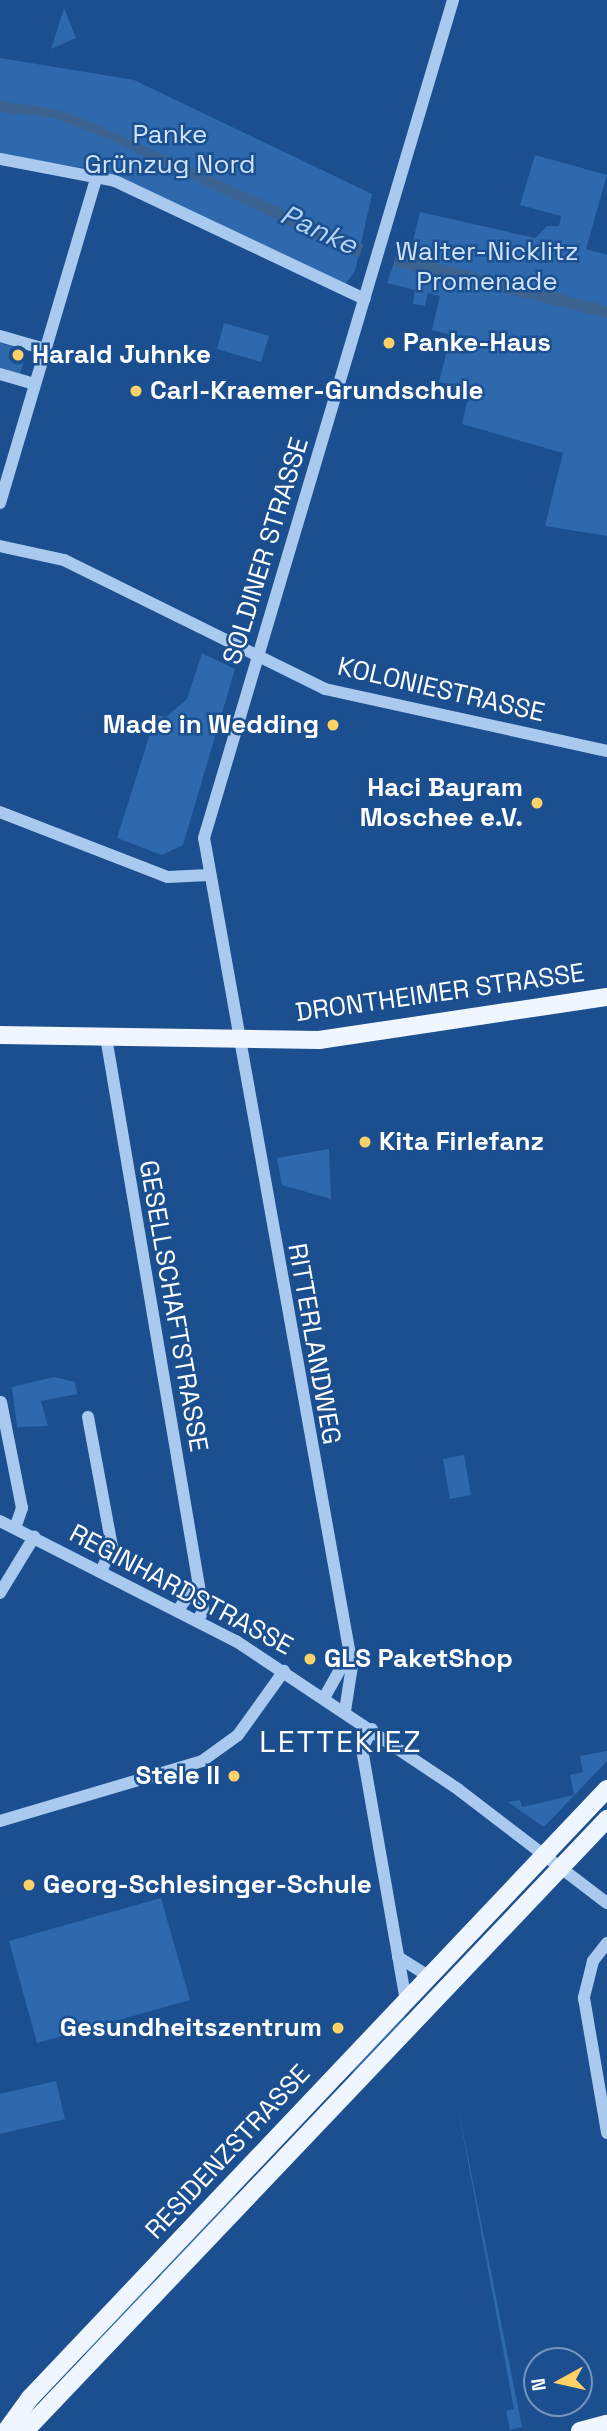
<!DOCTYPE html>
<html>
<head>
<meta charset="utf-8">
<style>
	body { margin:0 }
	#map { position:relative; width:607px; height:2431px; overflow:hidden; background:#1b4f8f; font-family:"Space Grotesk",sans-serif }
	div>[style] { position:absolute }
	.green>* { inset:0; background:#2e69ad }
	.water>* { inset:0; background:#3c6290 }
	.pier>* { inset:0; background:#1b4f8f }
	.minor>* { height:12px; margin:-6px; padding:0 6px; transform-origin:6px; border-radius:6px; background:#a9c9ee }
	.major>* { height:18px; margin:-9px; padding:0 9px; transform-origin:9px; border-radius:9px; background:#f0f6ff }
	.dots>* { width:19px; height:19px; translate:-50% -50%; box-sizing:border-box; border:4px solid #1b4f8f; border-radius:50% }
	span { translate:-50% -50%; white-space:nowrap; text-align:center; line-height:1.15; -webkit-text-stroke:5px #1b4f8f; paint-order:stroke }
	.park-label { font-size:26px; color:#cfe3fa }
	.poi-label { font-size:26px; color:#fff; font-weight:700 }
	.left { translate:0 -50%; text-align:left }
	.right { translate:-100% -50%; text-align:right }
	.street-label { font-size:26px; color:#fff }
	.water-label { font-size:28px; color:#b5d3f5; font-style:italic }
	.quarter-label { font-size:30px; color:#fff; letter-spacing:2px }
	.north { position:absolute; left:523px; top:2347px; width:70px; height:70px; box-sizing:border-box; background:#1b4f8f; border:2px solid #7695bc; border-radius:50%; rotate:262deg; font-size:19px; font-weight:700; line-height:28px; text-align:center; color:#fff }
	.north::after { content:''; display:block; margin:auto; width:24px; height:32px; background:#ffd166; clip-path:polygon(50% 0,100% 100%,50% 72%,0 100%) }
</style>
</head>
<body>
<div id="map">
	<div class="green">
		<div style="clip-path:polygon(64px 8px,76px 38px,51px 49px)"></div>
		<div style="clip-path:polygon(0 58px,134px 80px,372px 194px,355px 271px,344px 286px,104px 171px,0 155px)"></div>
		<div style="clip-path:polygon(535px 155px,607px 175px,586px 249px,607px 255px,607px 536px,545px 526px,563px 453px,462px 424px,470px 389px,439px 382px,451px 335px,432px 330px,440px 296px,428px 293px,425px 306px,413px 304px,415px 290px,387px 283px,400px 243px,412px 245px,420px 212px,535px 238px,547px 226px,559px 226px,561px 216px,520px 205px)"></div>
		<div style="clip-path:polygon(224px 323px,269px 336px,261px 362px,217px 349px)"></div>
		<div style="clip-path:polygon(0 343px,27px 351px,20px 374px,0 368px)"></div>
		<div style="clip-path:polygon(202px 653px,235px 669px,183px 845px,162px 855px,117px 838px,156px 715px,166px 717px,187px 699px)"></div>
		<div style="clip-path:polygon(329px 1149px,331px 1199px,282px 1185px,277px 1158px)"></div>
		<div style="clip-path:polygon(54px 1377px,75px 1382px,77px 1394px,41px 1401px,48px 1426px,17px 1427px,12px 1387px)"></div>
		<div style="clip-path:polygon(464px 1455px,471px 1495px,450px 1499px,443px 1459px)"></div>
		<div style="clip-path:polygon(607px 1751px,607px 1761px,544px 1827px,508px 1802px,520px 1800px,522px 1807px,574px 1795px,570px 1775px,583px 1772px,580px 1756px)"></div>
		<div style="clip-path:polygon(161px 1898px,190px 2000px,37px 2043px,9px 1941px)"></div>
		<div style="clip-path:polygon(402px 2014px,408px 2020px,353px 2075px,352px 2070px)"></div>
		<div style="clip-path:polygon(56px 2081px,65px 2119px,0 2134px,0 2094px)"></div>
		<div style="clip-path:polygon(456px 2097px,522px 2427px,510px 2430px,506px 2411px,514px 2409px)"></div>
		<div style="clip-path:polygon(234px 2193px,237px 2196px,163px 2277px,158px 2272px)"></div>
		<div style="clip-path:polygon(153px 2278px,158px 2282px,88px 2356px,82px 2350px)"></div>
	</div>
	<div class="water">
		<div style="clip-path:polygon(0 101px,52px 108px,94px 123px,354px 242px,607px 306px,607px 318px,353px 256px,113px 141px,54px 118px,0 112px)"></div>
	</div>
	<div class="pier">
		<div style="clip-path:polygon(365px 239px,397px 252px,391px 272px,358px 261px)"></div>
	</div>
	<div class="minor">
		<div style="left:0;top:159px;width:117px;rotate:10.8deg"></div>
		<div style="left:115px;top:181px;width:276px;rotate:25.3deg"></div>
		<div style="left:0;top:336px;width:47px;rotate:16.1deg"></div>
		<div style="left:0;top:374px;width:36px;rotate:16deg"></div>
		<div style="left:0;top:503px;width:342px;rotate:-73.5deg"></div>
		<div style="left:0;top:546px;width:66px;rotate:12.3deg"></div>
		<div style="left:64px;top:560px;width:291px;rotate:26.3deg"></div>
		<div style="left:325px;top:689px;width:289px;rotate:12.4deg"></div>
		<div style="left:0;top:812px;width:180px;rotate:21.2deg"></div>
		<div style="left:168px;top:877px;width:40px;rotate:-2.9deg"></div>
		<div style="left:106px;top:1037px;width:581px;rotate:80.39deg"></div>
		<div style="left:203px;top:1610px;width:12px;rotate:114deg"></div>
		<div style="left:1px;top:1402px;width:108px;rotate:78.8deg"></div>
		<div style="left:22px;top:1508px;width:21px;rotate:109deg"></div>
		<div style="left:88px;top:1417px;width:131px;rotate:79.5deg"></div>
		<div style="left:112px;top:1546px;width:28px;rotate:113deg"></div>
		<div style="left:0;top:1521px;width:265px;rotate:27deg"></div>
		<div style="left:236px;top:1641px;width:268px;rotate:33.7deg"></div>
		<div style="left:459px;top:1790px;width:186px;rotate:37.4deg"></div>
		<div style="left:0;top:1593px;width:66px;rotate:-58.7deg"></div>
		<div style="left:178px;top:1610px;width:34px;rotate:-54deg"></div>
		<div style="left:324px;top:1698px;width:47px;rotate:-60.7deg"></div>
		<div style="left:345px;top:1711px;width:46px;rotate:-81.2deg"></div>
		<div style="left:352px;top:1666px;width:841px;rotate:-100.13deg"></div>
		<div style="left:204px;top:838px;width:874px;rotate:-73.45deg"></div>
		<div style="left:372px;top:1729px;width:22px;rotate:117deg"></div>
		<div style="left:362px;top:1749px;width:257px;rotate:80.1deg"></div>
		<div style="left:0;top:1821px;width:211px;rotate:-16.5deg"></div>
		<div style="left:202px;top:1761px;width:44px;rotate:-35.8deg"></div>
		<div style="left:238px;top:1735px;width:79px;rotate:-54.3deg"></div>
		<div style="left:607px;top:1943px;width:23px;rotate:128deg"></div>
		<div style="left:593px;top:1961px;width:38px;rotate:104deg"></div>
		<div style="left:584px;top:1998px;width:137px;rotate:80.3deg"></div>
		<div style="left:398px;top:1957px;width:38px;rotate:32deg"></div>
	</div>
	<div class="major">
		<div style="left:0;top:1035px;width:319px;rotate:0.9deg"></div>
		<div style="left:319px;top:1040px;width:291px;rotate:-8.5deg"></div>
		<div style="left:6px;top:2431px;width:41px;rotate:-54deg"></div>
		<div style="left:30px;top:2398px;width:839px;rotate:-46.55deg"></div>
		<div style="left:25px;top:2431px;width:845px;rotate:-46.44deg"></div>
		<div style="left:580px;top:2431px;width:28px;rotate:-15deg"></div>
	</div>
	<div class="dots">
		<div style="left:389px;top:343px;background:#ffd166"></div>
		<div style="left:18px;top:355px;background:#ffd166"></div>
		<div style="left:136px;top:391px;background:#ffd166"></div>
		<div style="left:333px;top:725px;background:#ffd166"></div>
		<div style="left:537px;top:803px;background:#ffd166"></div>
		<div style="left:365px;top:1142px;background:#ffd166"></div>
		<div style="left:310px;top:1659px;background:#ffd166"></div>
		<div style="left:234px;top:1776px;background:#ffd166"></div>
		<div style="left:29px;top:1885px;background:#ffd166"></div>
		<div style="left:338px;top:2028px;background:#ffd166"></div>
	</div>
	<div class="park-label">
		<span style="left:170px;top:150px">Panke<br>Grünzug Nord</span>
		<span style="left:487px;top:267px">Walter-Nicklitz<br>Promenade</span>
	</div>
	<div class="poi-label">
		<span class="left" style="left:403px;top:343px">Panke-Haus</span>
		<span class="left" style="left:32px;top:355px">Harald Juhnke</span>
		<span class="left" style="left:150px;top:391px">Carl-Kraemer-Grundschule</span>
		<span class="right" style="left:319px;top:725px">Made in Wedding</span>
		<span class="right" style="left:523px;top:803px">Haci Bayram<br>Moschee e.V.</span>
		<span class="left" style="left:379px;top:1142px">Kita Firlefanz</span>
		<span class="left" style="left:324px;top:1659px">GLS PaketShop</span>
		<span class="right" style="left:220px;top:1776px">Stele II</span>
		<span class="left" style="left:43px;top:1885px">Georg-Schlesinger-Schule</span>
		<span class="right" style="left:322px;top:2028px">Gesundheitszentrum</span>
	</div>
	<div class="street-label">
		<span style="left:266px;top:551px;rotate:-73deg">SOLDINER STRASSE</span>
		<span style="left:441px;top:690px;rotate:13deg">KOLONIESTRASSE</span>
		<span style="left:440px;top:993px;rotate:-8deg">DRONTHEIMER STRASSE</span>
		<span style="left:173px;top:1306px;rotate:80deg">GESELLSCHAFTSTRASSE</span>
		<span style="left:314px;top:1344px;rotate:80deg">RITTERLANDWEG</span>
		<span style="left:181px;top:1590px;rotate:28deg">REGINHARDSTRASSE</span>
		<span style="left:228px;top:2152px;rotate:-47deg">RESIDENZSTRASSE</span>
	</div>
	<div class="water-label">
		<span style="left:319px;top:229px;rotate:25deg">Panke</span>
	</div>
	<div class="quarter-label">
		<span style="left:341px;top:1742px">LETTEKIEZ</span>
	</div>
	<div class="north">N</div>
</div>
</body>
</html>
